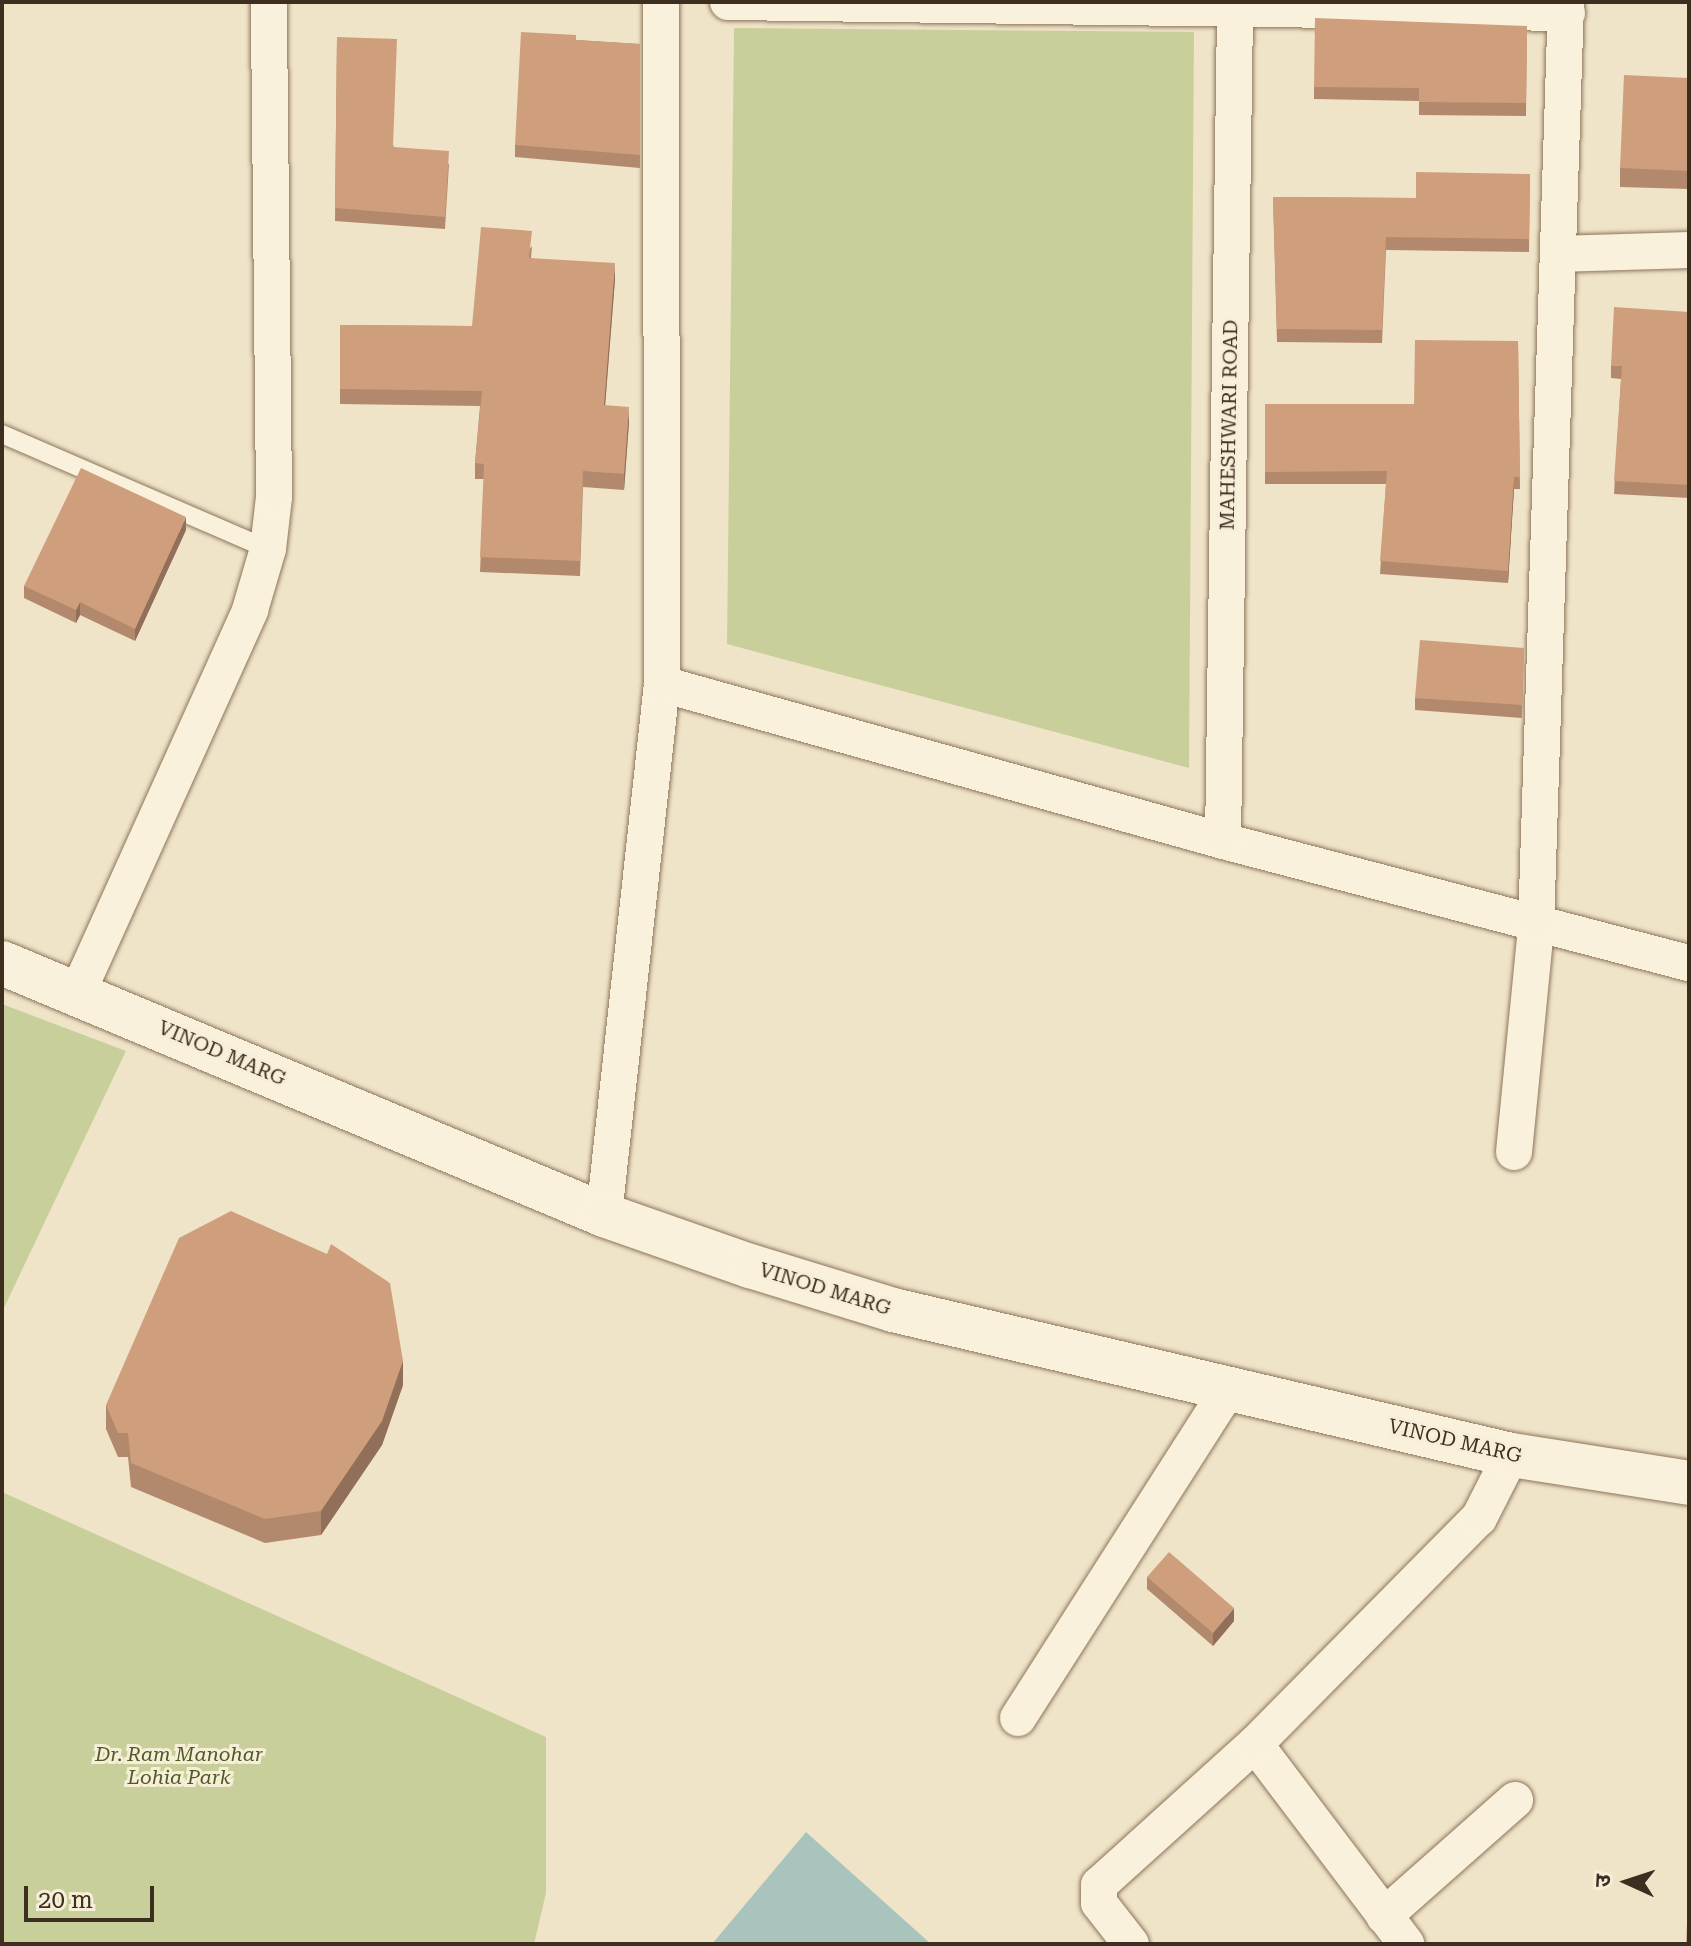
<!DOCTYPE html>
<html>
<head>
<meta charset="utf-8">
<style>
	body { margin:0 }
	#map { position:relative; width:1691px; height:1946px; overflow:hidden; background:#f0e4c8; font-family:"Roboto Serif","Noto Sans Devanagari",serif }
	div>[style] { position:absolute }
	.green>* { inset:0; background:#c9cf9b }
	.water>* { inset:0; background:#a9c4bc }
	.roads { filter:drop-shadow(0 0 2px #8d765c) drop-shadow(0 0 2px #8d765c) }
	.service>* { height:18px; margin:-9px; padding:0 9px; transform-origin:9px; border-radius:9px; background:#faf1dc }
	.minor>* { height:36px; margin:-18px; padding:0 18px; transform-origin:18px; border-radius:18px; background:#faf1dc }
	.tertiary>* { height:44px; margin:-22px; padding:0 22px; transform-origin:22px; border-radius:22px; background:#faf1dc }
	.wall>* { inset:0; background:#b2896c }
	.shaded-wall>* { inset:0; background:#916f58 }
	.building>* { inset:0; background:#cf9f7d }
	span { translate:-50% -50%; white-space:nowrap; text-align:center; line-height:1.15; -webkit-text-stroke:6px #f7eed8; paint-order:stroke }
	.street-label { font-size:20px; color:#3d2e20 }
	.park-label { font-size:20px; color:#4d5a26; font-style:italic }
	.frame { position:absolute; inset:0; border:4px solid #3d2e20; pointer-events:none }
	.north { position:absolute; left:1587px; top:1842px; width:80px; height:80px; -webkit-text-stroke:6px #f7eed8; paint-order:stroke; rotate:273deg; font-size:22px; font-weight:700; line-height:32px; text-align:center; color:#3d2e20 }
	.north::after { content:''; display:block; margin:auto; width:28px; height:36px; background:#3d2e20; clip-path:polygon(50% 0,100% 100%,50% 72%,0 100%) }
	.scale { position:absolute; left:24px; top:1886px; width:130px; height:36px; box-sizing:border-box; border:4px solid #3d2e20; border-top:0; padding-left:10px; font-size:24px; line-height:28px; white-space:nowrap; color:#3d2e20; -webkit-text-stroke:6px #f7eed8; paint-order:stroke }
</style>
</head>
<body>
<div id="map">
	<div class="green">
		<div style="clip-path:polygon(734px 28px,1194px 32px,1189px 768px,727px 644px)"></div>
		<div style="clip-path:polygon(2px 1004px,126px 1051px,2px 1312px)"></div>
		<div style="clip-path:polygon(2px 1492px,546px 1737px,546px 1893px,534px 1944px,2px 1944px)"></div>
	</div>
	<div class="water">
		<div style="clip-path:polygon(806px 1832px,931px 1944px,712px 1944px)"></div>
	</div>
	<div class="roads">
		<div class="service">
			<div style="left:2px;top:434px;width:290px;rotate:23.4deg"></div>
		</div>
		<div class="minor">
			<div style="left:728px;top:2px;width:839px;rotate:0.75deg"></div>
			<div style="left:1558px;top:254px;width:131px;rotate:-1.7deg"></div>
			<div style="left:662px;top:684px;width:583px;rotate:15.63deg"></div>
			<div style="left:1223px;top:841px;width:482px;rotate:14.7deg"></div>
			<div style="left:1223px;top:841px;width:833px;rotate:-89.17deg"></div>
			<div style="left:77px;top:994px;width:421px;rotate:-65.7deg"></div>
			<div style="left:250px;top:610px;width:64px;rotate:-73.6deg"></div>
			<div style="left:268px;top:549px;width:52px;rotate:-83.4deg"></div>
			<div style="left:274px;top:497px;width:495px;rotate:-90.6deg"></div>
			<div style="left:1514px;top:1152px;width:227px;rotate:-84.4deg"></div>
			<div style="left:1536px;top:926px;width:924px;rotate:-88.14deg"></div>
			<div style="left:604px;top:1215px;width:534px;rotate:-83.77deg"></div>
			<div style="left:662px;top:684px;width:682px;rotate:-90.08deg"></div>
			<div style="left:1018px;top:1718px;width:392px;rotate:-57.4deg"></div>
			<div style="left:1255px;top:1744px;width:251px;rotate:52.9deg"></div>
			<div style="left:1384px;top:1916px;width:175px;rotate:-41.5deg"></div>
			<div style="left:1131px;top:1944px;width:52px;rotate:-128deg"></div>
			<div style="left:1099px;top:1903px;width:18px;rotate:-90deg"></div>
			<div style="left:1099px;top:1885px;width:210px;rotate:-42.1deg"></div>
			<div style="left:1255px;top:1744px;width:318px;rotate:-45.3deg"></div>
			<div style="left:1479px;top:1518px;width:71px;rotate:-63.1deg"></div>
		</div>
		<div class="tertiary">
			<div style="left:2px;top:963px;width:653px;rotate:22.71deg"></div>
			<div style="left:604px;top:1215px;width:155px;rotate:19.3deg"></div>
			<div style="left:750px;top:1266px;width:150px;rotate:17.1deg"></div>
			<div style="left:893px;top:1310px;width:635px;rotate:13.2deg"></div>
			<div style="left:1511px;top:1455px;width:180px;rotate:8.9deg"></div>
		</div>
	</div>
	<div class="wall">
		<div style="clip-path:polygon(1527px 26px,1526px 116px,1419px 115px,1419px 101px,1314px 99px,1314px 87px)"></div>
		<div style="clip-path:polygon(337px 37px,394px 147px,449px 164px,445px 229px,335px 221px)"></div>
		<div style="clip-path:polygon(576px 40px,640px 44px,640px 168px,515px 157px,515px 145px)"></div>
		<div style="clip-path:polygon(1689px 78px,1689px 189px,1620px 187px,1620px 168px)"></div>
		<div style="clip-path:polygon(1530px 174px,1529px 252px,1386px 250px,1382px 343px,1277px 342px,1273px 197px,1416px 198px)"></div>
		<div style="clip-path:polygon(532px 246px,531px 258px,615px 279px,605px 405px,629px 422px,624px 490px,583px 487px,580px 576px,480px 572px,484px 479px,475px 479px,475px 463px,480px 406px,340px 404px,340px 325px,472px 326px)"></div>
		<div style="clip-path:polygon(1689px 312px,1689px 498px,1614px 494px,1621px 379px,1611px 378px,1611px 366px)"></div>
		<div style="clip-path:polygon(1518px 341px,1520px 489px,1514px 489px,1508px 583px,1380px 574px,1386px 484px,1265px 484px,1265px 404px,1414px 404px)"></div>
		<div style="clip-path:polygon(186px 530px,135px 641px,80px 615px,76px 623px,24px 598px,24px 586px)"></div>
		<div style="clip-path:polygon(1524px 648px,1522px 718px,1415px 710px,1415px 698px)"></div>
		<div style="clip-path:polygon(403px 1385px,382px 1445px,321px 1535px,265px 1543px,131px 1487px,128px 1457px,118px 1457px,106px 1429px,106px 1405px)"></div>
		<div style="clip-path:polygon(1147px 1577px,1234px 1621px,1213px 1646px,1147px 1589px)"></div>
	</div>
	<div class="shaded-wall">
		<div style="clip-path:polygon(615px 263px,615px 279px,604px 420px,604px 405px)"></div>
		<div style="clip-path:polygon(629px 407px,629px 422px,624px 490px,624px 474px)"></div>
		<div style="clip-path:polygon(1514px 477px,1514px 489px,1508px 583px,1508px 571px)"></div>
		<div style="clip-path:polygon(186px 517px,186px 530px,135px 641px,135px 629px)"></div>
		<div style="clip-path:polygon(80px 602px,80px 615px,76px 623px,76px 610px)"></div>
		<div style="clip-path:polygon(403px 1361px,403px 1385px,382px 1445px,321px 1535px,321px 1511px)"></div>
		<div style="clip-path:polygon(1234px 1608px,1234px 1621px,1213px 1646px,1213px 1633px)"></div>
	</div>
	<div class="building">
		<div style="clip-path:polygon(1315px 18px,1527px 26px,1526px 103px,1419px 102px,1419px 88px,1314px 87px)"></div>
		<div style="clip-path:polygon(521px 32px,576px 35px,576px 40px,640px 44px,640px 155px,515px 145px)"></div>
		<div style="clip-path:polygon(337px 37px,397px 39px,393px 147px,449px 151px,445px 217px,335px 208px)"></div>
		<div style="clip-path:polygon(1624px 75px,1689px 78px,1689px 171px,1620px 168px)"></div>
		<div style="clip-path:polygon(1416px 172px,1530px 174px,1529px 239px,1386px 237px,1382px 330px,1277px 329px,1273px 197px,1416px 198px)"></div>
		<div style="clip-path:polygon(481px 227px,532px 231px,529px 258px,615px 263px,604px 405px,629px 407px,624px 474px,583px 471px,580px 561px,480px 557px,484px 464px,475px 463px,482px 391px,340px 389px,340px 325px,472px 326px)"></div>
		<div style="clip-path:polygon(1614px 307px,1689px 312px,1689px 485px,1614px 481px,1622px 366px,1611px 366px)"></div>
		<div style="clip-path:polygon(1415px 340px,1518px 341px,1520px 477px,1514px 477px,1508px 571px,1380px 561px,1387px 471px,1265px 472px,1265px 404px,1414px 404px)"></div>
		<div style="clip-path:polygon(81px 468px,186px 517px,135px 629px,80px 602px,76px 610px,24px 586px)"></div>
		<div style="clip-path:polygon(1420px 640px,1524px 648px,1522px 705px,1415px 698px)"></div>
		<div style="clip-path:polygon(231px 1211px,327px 1254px,331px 1244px,390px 1283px,403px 1361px,382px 1421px,321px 1511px,265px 1519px,131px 1463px,128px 1433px,118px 1433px,106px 1405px,179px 1238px)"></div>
		<div style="clip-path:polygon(1169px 1552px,1234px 1608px,1213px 1633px,1147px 1577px)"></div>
		<div style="clip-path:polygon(1687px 1922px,1689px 1922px,1689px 1944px,1686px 1944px)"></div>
	</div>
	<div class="street-label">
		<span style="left:1229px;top:425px;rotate:-89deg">MAHESHWARI ROAD</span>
		<span style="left:222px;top:1053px;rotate:23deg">VINOD MARG</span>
		<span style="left:825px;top:1289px;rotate:17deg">VINOD MARG</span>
		<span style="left:1455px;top:1441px;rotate:13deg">VINOD MARG</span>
	</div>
	<div class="park-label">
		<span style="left:179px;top:1766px">Dr. Ram Manohar<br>Lohia Park</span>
	</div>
	<div class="frame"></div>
	<div class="north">उ</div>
	<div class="scale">20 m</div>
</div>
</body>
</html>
